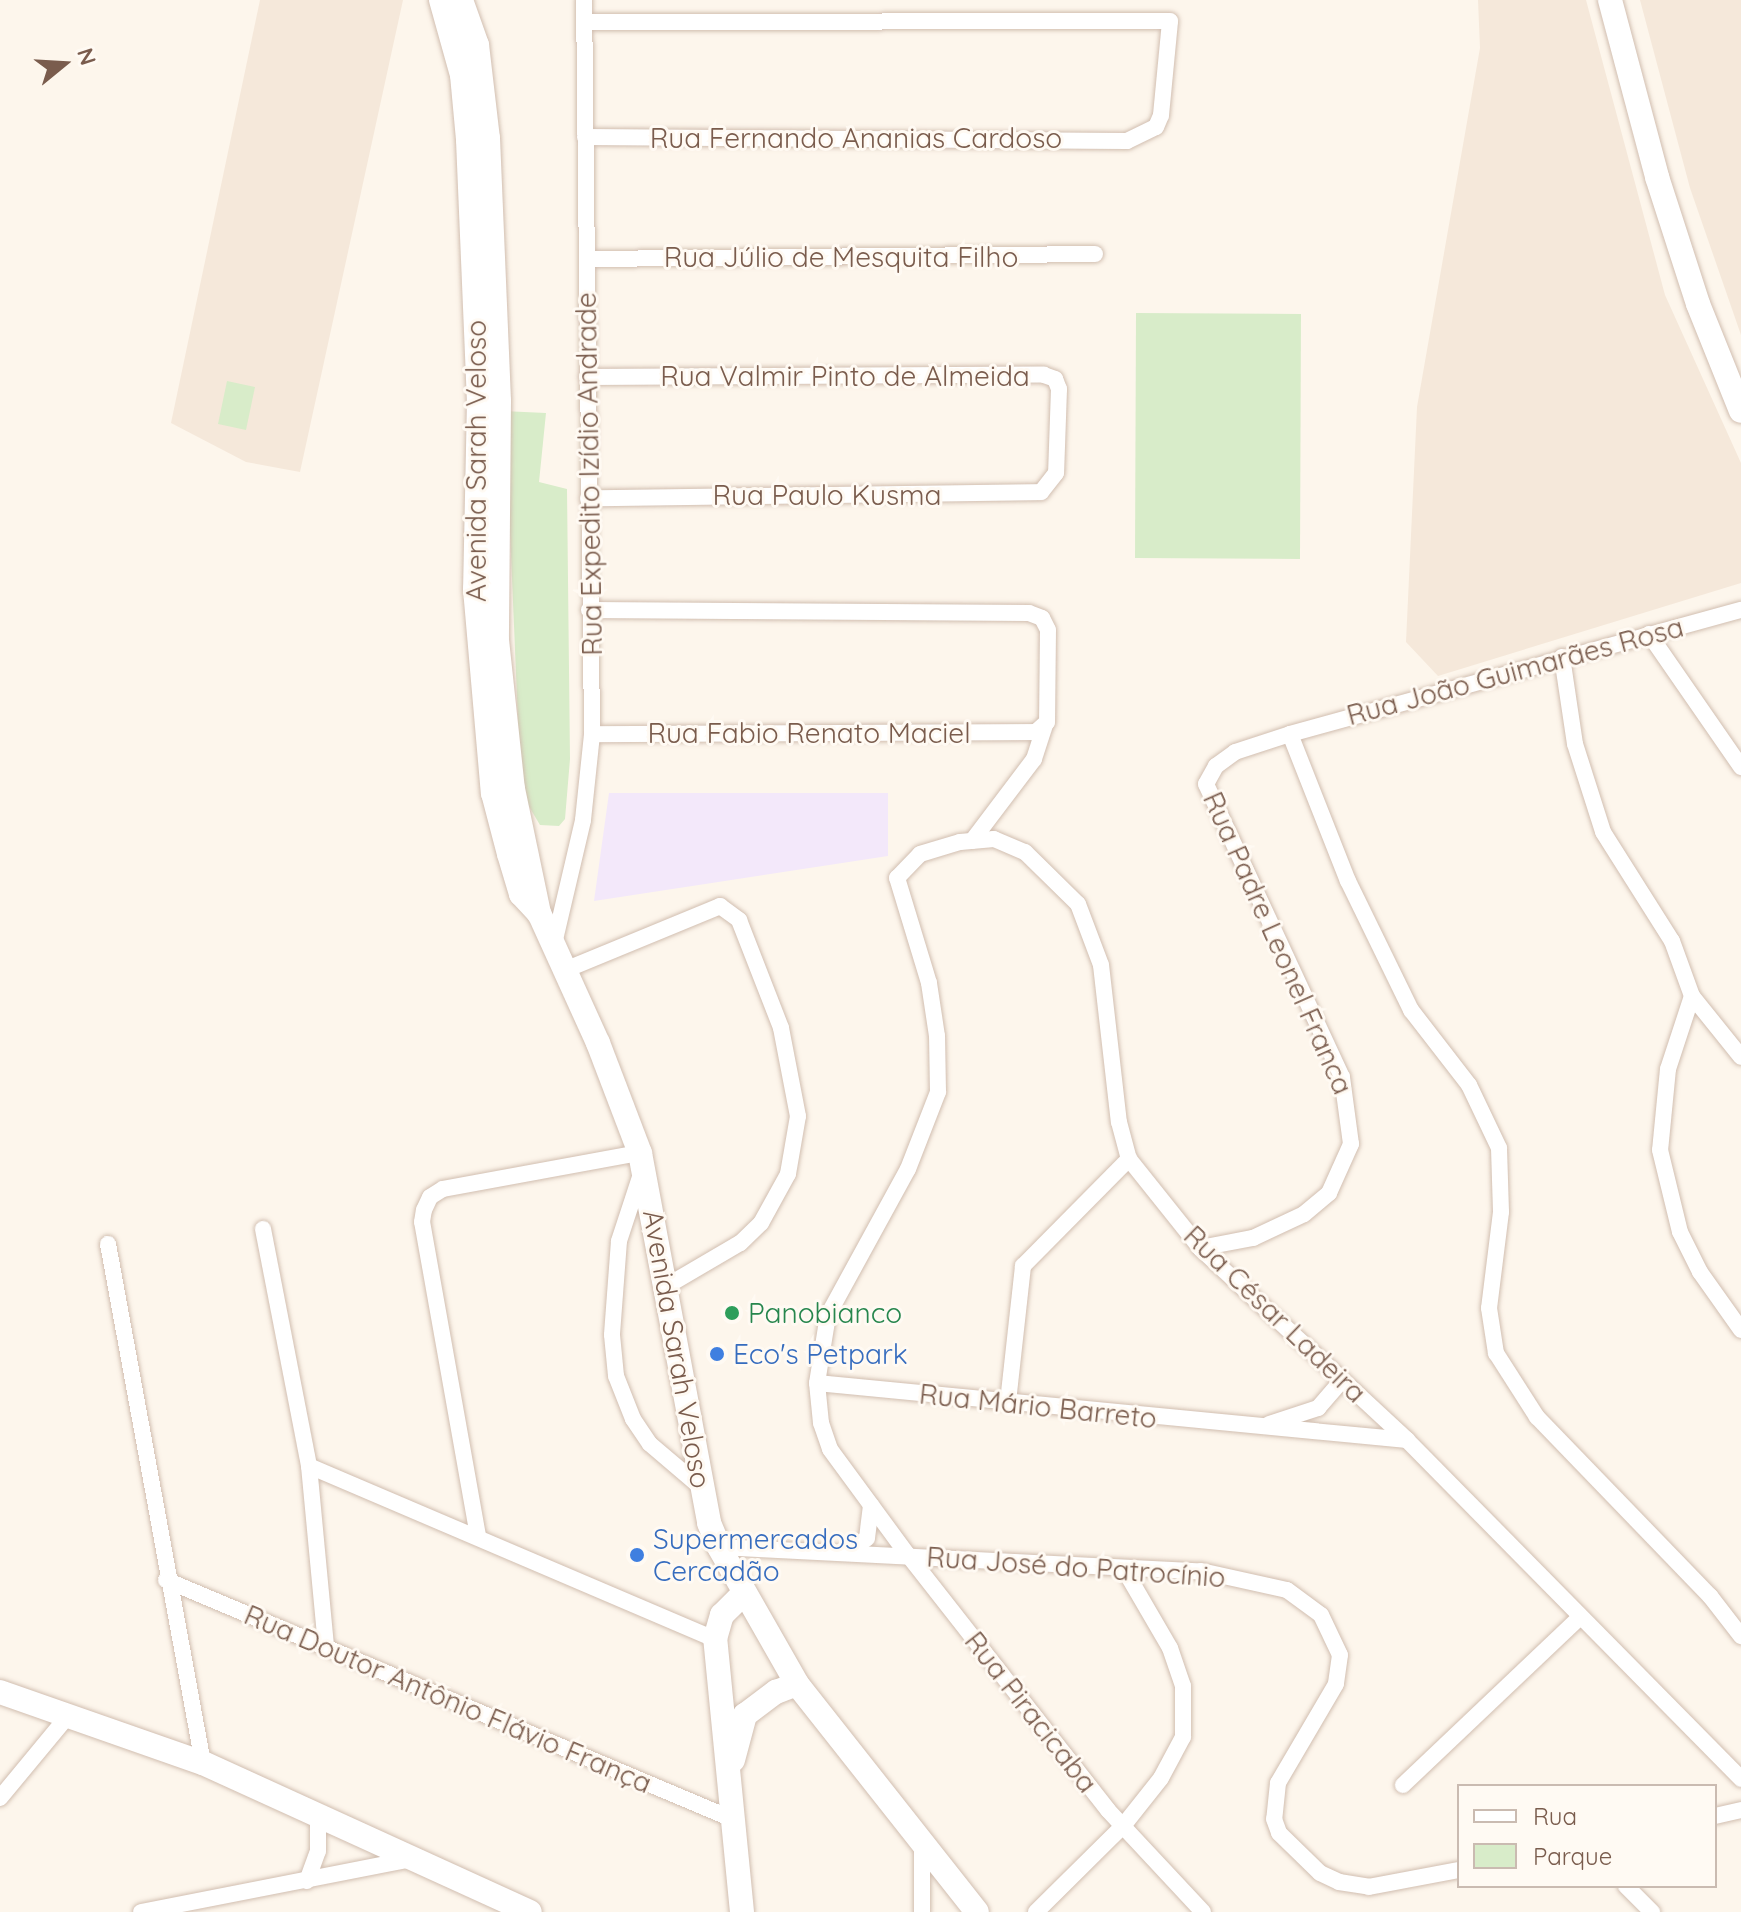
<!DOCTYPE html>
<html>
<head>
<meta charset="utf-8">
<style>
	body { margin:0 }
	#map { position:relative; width:1741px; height:1912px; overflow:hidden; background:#fdf6ec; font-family:Quicksand,sans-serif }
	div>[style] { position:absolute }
	.residential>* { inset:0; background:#f5e8da }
	.education>* { inset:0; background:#f3e8fa }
	.green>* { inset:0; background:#d8ecc9 }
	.roads { filter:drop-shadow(0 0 2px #d1beb0) drop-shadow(0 0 2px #d1beb0) }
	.street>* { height:16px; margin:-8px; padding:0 8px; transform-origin:8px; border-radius:8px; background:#fff }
	.secondary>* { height:24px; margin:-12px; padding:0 12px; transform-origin:12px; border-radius:12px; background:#fff }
	.dots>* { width:22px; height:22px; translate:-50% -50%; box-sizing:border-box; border:4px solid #fffaf3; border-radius:50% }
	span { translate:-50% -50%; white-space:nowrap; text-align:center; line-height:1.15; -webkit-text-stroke:6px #fffaf3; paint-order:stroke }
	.street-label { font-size:28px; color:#7a5c4d }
	.leisure-label { font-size:28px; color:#27864d }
	.left { translate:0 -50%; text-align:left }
	.shop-label { font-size:28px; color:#366cbe }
	.legend { position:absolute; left:1457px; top:1784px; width:260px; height:104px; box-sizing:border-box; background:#fffaf3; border:2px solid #cabbb1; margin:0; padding:10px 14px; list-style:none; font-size:24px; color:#7a5c4d }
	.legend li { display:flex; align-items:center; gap:16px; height:40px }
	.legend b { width:40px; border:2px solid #cabbb1 }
	.north { position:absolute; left:24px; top:24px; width:80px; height:80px; -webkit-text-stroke:6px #fffaf3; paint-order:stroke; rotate:72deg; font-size:22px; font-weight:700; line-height:32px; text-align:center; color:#7a5c4d }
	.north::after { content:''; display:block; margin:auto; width:28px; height:36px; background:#7a5c4d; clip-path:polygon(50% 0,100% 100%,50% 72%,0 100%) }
</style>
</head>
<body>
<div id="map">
	<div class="residential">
		<div style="clip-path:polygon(260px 0,403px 0,300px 472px,246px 462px,171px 423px)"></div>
		<div style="clip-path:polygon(1478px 0,1586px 0,1665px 295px,1741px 463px,1741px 583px,1438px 676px,1406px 642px,1417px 407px,1480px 48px)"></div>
		<div style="clip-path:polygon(1640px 0,1741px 0,1741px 335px,1690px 188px)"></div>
	</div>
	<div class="education">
		<div style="clip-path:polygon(609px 793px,888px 793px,888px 856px,594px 901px)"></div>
	</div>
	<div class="green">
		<div style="clip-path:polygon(1136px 313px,1301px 314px,1300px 559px,1135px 558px)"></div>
		<div style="clip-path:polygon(227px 381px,255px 387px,246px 430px,218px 424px)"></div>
		<div style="clip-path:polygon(505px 411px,546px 413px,539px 482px,567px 489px,570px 759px,565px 819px,559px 826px,540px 825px,521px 793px)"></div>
	</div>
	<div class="roads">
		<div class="street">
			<div style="left:585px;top:137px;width:542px;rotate:0.42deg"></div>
			<div style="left:1127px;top:141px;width:32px;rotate:-26deg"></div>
			<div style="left:1156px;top:127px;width:13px;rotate:-67deg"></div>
			<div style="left:1161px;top:115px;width:94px;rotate:-84.5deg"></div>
			<div style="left:1170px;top:21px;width:585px;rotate:179.9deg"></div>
			<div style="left:587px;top:259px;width:508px;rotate:-0.56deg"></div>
			<div style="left:587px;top:377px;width:457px;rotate:-0.3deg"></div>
			<div style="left:1044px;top:375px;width:12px;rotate:20deg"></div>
			<div style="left:1055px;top:379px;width:11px;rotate:68deg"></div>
			<div style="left:1059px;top:389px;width:84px;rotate:92deg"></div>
			<div style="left:1056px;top:473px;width:24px;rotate:128deg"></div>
			<div style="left:1041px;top:492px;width:453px;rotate:179.2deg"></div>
			<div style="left:589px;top:610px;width:440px;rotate:0.4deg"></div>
			<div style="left:1029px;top:613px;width:14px;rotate:21deg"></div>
			<div style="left:1042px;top:618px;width:13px;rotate:63deg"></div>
			<div style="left:1048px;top:630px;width:92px;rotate:90.6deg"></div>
			<div style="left:1047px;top:722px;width:15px;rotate:138deg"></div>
			<div style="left:1036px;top:732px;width:444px;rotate:179.7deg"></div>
			<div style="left:1649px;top:634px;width:162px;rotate:55.3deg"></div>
			<div style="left:1562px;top:657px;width:88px;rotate:81.5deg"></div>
			<div style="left:1575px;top:744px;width:92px;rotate:72.3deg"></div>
			<div style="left:1603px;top:832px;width:129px;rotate:57.7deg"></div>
			<div style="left:1672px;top:941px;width:59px;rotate:70deg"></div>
			<div style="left:1692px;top:996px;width:78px;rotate:51.2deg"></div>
			<div style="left:1290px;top:734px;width:468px;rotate:-15.4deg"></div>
			<div style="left:972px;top:841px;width:103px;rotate:-52.9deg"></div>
			<div style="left:1034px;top:759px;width:35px;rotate:-72deg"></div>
			<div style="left:554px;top:944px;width:127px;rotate:-76.8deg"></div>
			<div style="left:583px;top:820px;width:86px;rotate:-84deg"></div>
			<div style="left:592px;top:734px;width:734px;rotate:-90.62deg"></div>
			<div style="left:565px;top:970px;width:168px;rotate:-22.4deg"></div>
			<div style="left:720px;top:906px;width:24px;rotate:36deg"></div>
			<div style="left:739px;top:920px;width:116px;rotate:68.7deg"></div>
			<div style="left:781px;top:1028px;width:90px;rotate:79.1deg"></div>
			<div style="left:798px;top:1116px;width:59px;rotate:99.8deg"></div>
			<div style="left:788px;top:1174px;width:56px;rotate:118.9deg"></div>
			<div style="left:761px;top:1223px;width:29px;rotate:136deg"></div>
			<div style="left:740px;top:1243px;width:87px;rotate:149.6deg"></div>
			<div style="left:1692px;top:996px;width:77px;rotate:108.2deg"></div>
			<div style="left:1668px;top:1069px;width:81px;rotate:95.6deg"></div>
			<div style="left:1660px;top:1150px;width:84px;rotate:76.3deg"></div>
			<div style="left:1680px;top:1232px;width:45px;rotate:63.4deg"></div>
			<div style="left:1700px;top:1272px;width:71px;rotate:54.7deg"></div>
			<div style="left:641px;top:1174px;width:71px;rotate:108.2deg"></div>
			<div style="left:619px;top:1241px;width:94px;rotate:94.3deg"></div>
			<div style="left:612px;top:1335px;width:41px;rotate:84.4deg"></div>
			<div style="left:616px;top:1376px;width:46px;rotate:68.4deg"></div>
			<div style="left:633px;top:1419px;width:30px;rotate:56deg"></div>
			<div style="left:650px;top:1444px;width:70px;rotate:40.3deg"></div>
			<div style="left:263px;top:1229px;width:241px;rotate:79deg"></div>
			<div style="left:309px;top:1466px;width:182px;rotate:84.6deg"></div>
			<div style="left:108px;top:1244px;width:528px;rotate:79.63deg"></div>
			<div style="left:1200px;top:1248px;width:54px;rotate:-10.7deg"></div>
			<div style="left:1253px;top:1238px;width:56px;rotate:-25.2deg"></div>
			<div style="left:1304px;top:1214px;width:33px;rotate:-40deg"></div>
			<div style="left:1329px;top:1193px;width:54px;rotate:-65.8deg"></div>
			<div style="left:1351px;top:1144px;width:68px;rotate:-97.7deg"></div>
			<div style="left:1342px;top:1077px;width:323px;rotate:-114.9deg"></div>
			<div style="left:1206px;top:784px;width:21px;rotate:-61deg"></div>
			<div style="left:1216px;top:766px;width:24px;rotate:-36deg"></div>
			<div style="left:1235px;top:752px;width:58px;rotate:-18.1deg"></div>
			<div style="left:1290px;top:734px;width:158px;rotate:68.5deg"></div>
			<div style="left:1348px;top:881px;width:144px;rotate:64deg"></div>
			<div style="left:1411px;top:1010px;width:95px;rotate:52.3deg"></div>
			<div style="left:1469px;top:1085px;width:70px;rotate:64.5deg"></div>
			<div style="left:1499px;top:1148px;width:64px;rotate:88.2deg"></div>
			<div style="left:1501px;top:1212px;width:97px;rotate:97.1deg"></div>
			<div style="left:1489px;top:1308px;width:46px;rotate:81.2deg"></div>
			<div style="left:1496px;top:1353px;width:76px;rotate:57.4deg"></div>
			<div style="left:1537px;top:1417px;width:249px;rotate:46deg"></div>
			<div style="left:1710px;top:1596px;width:51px;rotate:52.2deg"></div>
			<div style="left:817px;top:1383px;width:593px;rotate:5.52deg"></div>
			<div style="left:1008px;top:1402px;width:137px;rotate:-83.7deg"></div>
			<div style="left:1023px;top:1266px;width:151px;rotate:-45.3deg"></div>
			<div style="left:1269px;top:1424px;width:52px;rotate:-18.1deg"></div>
			<div style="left:1318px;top:1408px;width:37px;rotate:-49deg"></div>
			<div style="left:309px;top:1466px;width:441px;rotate:23.1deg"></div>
			<div style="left:478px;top:1536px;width:319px;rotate:-100.1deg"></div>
			<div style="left:422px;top:1222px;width:12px;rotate:-81deg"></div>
			<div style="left:424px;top:1210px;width:14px;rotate:-65deg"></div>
			<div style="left:430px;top:1197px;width:15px;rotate:-32deg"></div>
			<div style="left:443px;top:1189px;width:200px;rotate:-10.4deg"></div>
			<div style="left:719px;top:1547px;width:483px;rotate:2.9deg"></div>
			<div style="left:1201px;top:1571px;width:88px;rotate:12.5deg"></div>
			<div style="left:1287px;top:1590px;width:42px;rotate:36.3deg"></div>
			<div style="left:1321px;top:1615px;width:44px;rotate:64.6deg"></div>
			<div style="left:1340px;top:1655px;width:29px;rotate:98deg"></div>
			<div style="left:1336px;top:1684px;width:115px;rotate:120.4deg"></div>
			<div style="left:1278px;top:1783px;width:36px;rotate:96deg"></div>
			<div style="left:1274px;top:1819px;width:15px;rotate:70deg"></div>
			<div style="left:1279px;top:1833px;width:57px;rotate:44.3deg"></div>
			<div style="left:1320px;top:1873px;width:21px;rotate:25deg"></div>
			<div style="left:1339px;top:1882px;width:30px;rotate:9deg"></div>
			<div style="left:1369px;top:1887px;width:92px;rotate:-10.7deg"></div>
			<div style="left:850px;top:1551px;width:21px;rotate:-37deg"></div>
			<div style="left:867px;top:1538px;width:33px;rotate:-83deg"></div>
			<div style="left:166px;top:1580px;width:612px;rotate:22.88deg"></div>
			<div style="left:1403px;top:1785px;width:243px;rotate:-43.5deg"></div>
			<div style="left:0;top:1798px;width:105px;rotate:-50.4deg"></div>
			<div style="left:1715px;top:1816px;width:27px;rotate:-13deg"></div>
			<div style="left:307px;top:1881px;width:32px;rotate:-70deg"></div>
			<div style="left:318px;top:1851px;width:38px;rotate:-90deg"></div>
			<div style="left:1626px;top:1886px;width:37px;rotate:45deg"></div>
			<div style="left:141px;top:1912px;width:279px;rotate:-11.1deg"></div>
			<div style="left:922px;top:1912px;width:70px;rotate:-90deg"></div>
			<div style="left:1036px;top:1912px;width:122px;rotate:-44.7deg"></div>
			<div style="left:1123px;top:1826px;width:61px;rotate:-51.6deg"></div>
			<div style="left:1161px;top:1778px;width:47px;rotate:-61.8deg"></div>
			<div style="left:1183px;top:1737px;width:51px;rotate:-90deg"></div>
			<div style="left:1183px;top:1686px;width:40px;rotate:-108.9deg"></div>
			<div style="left:1170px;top:1648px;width:91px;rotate:-120.2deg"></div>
			<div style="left:1203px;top:1912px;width:139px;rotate:-133deg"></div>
			<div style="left:1108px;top:1810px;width:325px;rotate:-128.1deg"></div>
			<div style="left:907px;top:1554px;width:130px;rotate:-126.3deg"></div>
			<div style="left:830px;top:1449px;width:28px;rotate:-109deg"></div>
			<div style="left:821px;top:1423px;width:40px;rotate:-95.7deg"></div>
			<div style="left:817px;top:1383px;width:69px;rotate:-80.8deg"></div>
			<div style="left:828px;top:1315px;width:166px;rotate:-61.3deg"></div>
			<div style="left:908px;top:1169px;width:83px;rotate:-68.7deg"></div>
			<div style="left:938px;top:1092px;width:56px;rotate:-91deg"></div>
			<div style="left:937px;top:1036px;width:54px;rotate:-98.6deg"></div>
			<div style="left:929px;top:983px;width:110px;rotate:-106.9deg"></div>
			<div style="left:897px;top:878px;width:33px;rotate:-46deg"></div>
			<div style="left:920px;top:854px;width:42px;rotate:-16.7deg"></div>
			<div style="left:960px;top:842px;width:34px;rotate:-5deg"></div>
			<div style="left:994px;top:839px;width:34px;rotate:23deg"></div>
			<div style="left:1025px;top:852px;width:74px;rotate:44.5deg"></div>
			<div style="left:1078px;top:904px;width:65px;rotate:69.3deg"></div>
			<div style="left:1101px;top:965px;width:158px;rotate:83.5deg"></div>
			<div style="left:1119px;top:1122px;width:38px;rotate:75deg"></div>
			<div style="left:1129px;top:1159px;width:114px;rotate:51.4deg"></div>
			<div style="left:1200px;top:1248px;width:282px;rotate:42.8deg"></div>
			<div style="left:1407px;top:1440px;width:476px;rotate:45.4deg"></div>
		</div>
		<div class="secondary">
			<div style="left:441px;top:0;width:78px;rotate:74.4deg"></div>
			<div style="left:462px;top:75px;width:65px;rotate:84.7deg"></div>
			<div style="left:468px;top:140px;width:261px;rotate:87.6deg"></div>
			<div style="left:479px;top:401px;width:188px;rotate:91.2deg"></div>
			<div style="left:475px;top:589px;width:205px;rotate:85deg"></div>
			<div style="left:493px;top:793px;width:63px;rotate:75.3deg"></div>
			<div style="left:509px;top:854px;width:42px;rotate:73.3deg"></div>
			<div style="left:521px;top:894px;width:26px;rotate:47deg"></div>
			<div style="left:539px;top:913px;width:143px;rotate:65.6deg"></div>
			<div style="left:598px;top:1043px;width:118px;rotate:69.1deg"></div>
			<div style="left:640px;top:1153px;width:376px;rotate:79.4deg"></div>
			<div style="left:709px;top:1523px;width:26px;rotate:67deg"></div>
			<div style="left:719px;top:1547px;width:158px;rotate:60.3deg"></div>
			<div style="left:797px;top:1684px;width:290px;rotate:51.7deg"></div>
			<div style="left:461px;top:0;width:48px;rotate:70.4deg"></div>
			<div style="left:477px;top:45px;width:94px;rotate:83.3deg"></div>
			<div style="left:488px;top:138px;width:263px;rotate:87.6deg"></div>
			<div style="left:499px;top:401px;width:239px;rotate:90.5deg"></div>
			<div style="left:497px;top:640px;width:150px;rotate:83.9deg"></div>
			<div style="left:513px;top:789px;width:127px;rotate:78.2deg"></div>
			<div style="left:1610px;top:0;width:183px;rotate:75.1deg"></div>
			<div style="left:1657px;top:177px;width:133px;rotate:72.1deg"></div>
			<div style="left:1698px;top:304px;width:115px;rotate:68.1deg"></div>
			<div style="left:0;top:1692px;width:215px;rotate:19.3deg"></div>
			<div style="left:203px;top:1763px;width:359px;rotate:24.5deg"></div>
			<div style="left:733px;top:1760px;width:47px;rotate:-75.1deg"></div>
			<div style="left:745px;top:1715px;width:39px;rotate:-37deg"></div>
			<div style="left:776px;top:1692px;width:22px;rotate:-21deg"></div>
			<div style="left:742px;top:1912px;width:274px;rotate:-95.6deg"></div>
			<div style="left:715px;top:1639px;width:25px;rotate:-74deg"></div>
			<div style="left:722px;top:1615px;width:28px;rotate:-45deg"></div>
		</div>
	</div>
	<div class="dots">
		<div style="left:732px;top:1313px;background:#2e9e5b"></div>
		<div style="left:717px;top:1354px;background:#3f7fe0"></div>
		<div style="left:637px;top:1555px;background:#3f7fe0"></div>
	</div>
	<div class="street-label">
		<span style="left:856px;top:138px">Rua Fernando Ananias Cardoso</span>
		<span style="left:841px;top:257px">Rua Júlio de Mesquita Filho</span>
		<span style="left:845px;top:376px">Rua Valmir Pinto de Almeida</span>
		<span style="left:476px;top:461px;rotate:-90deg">Avenida Sarah Veloso</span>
		<span style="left:589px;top:474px;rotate:-91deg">Rua Expedito Izídio Andrade</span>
		<span style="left:827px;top:495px">Rua Paulo Kusma</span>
		<span style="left:1515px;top:671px;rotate:-15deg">Rua João Guimarães Rosa</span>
		<span style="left:809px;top:733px">Rua Fabio Renato Maciel</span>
		<span style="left:1278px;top:943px;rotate:66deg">Rua Padre Leonel Franca</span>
		<span style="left:1275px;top:1314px;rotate:44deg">Rua César Ladeira</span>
		<span style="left:677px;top:1349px;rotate:80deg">Avenida Sarah Veloso</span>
		<span style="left:1038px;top:1406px;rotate:6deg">Rua Mário Barreto</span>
		<span style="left:1076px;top:1567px;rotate:4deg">Rua José do Patrocínio</span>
		<span style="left:448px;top:1699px;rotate:23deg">Rua Doutor Antônio Flávio França</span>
		<span style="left:1031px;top:1712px;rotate:52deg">Rua Piracicaba</span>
	</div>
	<div class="leisure-label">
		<span class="left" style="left:748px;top:1313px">Panobianco</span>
	</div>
	<div class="shop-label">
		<span class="left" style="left:733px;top:1354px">Eco's Petpark</span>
		<span class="left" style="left:653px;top:1555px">Supermercados<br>Cercadão</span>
	</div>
	<ul class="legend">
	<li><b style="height:10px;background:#fff"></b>Rua</li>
	<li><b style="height:22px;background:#d8ecc9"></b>Parque</li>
	</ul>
	<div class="north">N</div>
</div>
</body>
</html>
